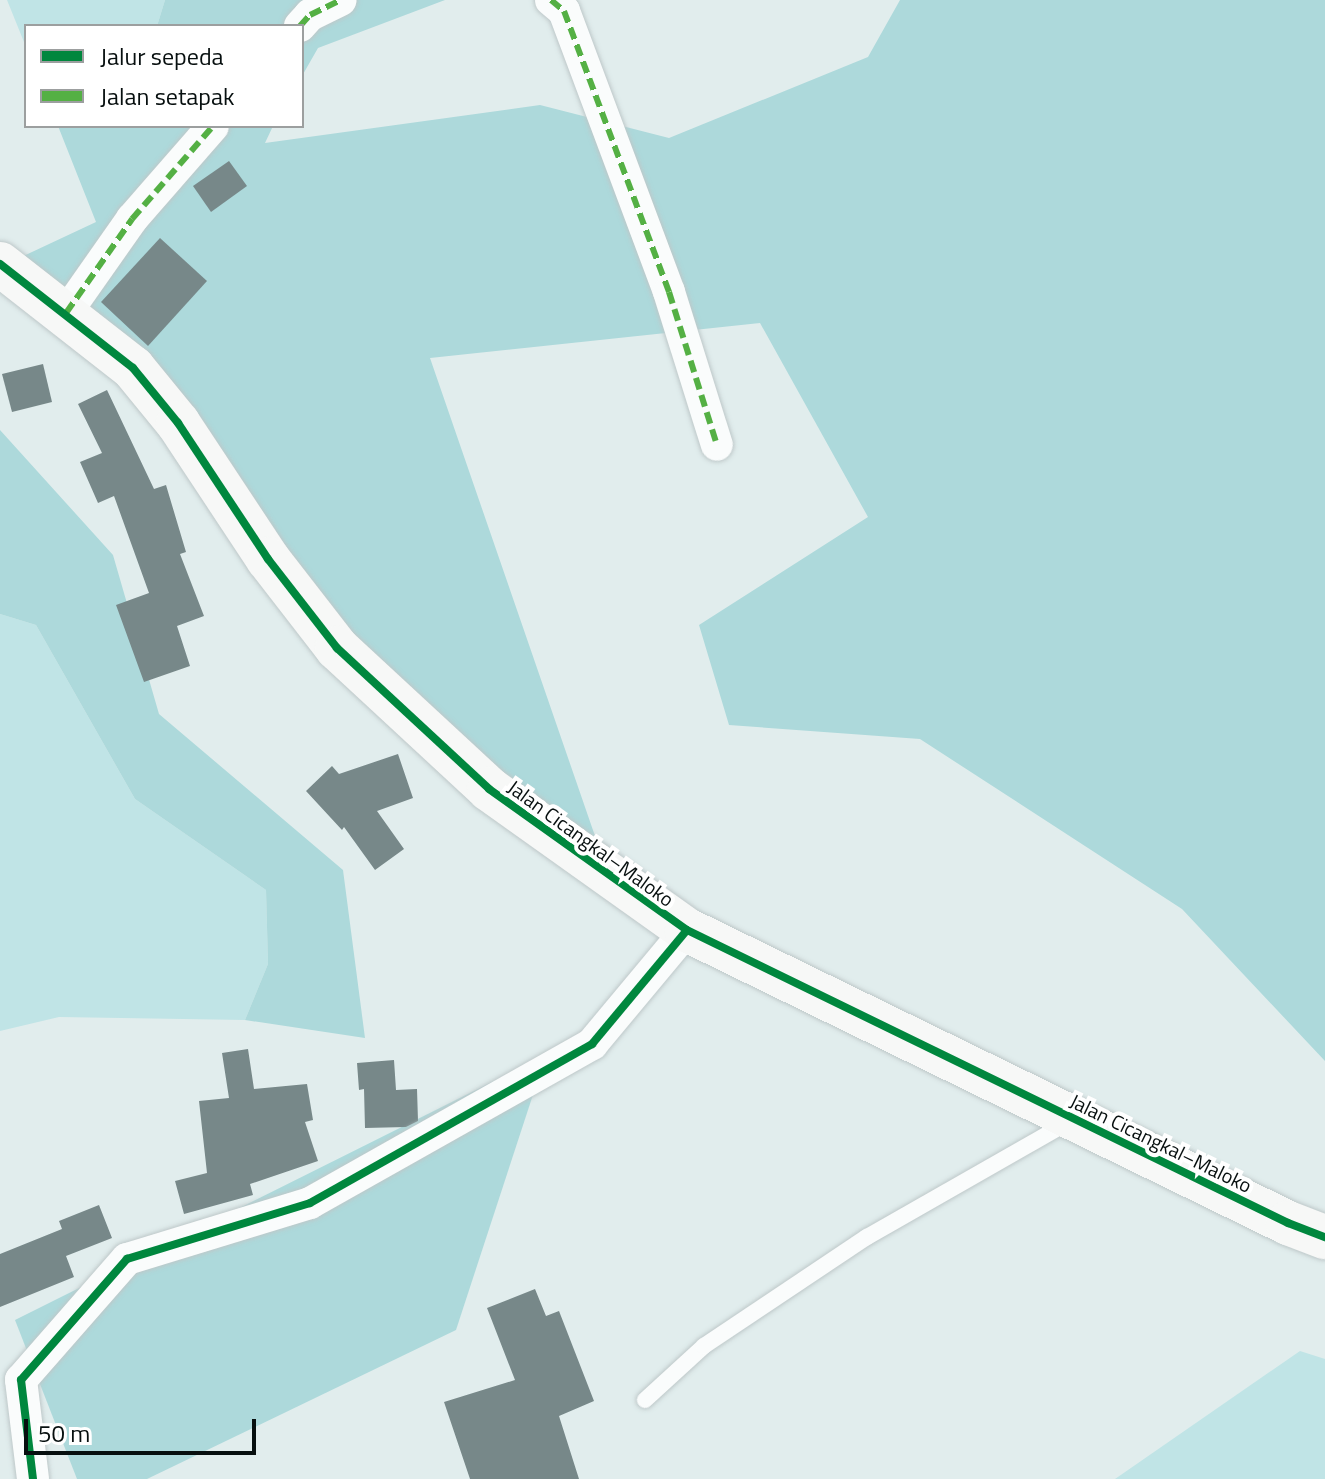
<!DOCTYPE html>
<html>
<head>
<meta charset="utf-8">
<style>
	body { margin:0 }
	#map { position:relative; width:1325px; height:1479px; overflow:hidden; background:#e1eded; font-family:"Titillium Web",sans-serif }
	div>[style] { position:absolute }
	.green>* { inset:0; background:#c0e4e6 }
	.forest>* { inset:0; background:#add9db }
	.building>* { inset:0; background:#778889 }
	.roads { filter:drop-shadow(0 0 2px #bec8c9) drop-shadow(0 0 2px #bec8c9) }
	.lane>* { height:16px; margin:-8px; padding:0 8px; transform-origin:8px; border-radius:8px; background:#fafcfc }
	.street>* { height:32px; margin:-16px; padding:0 16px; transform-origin:16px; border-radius:16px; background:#fafcfc }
	.secondary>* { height:44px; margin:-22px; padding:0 22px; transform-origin:22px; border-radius:22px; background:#f7f8f7 }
	.quiet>* { height:6px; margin-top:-3px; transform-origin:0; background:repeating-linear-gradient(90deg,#54b044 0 12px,transparent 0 18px) }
	.cycleway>* { height:8px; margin:-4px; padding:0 4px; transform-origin:4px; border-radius:4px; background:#00873e }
	span { translate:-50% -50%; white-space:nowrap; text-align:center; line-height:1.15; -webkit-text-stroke:8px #fff; paint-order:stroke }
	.street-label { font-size:20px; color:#070f0f }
	.legend { position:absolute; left:24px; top:24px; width:280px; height:104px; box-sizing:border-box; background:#fff; border:2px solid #9c9f9f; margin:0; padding:10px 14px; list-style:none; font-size:24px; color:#070f0f }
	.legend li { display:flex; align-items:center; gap:16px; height:40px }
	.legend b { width:40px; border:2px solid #9c9f9f }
	.scale { position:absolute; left:24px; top:1419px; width:232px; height:36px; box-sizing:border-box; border:4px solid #070f0f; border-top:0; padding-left:10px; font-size:24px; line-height:28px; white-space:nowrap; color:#070f0f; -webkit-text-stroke:6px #fff; paint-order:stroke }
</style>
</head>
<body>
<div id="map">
	<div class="green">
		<div style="clip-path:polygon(7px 0,165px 0,157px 26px,26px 26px,26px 47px)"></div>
		<div style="clip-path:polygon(0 614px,36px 625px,135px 799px,266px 890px,268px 964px,245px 1020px,59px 1017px,0 1031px)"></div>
		<div style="clip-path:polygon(1300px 1351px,1325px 1359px,1325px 1479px,1115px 1479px)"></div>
	</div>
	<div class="forest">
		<div style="clip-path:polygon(165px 0,445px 0,318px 48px,302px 76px,302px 26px,157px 26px)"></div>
		<div style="clip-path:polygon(900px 0,1325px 0,1325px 1061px,1182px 909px,920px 739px,729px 725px,699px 625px,868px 517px,760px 323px,430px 358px,605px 865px,342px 648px,179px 405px,0 267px,96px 222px,58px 126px,273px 126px,265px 143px,540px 105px,669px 138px,868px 57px)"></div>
		<div style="clip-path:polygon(0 430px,113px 555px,159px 714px,343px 870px,365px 1038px,245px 1020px,268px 964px,266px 890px,135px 799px,36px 625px,0 614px)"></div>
		<div style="clip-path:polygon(546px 1055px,456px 1330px,147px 1479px,77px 1479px,15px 1320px)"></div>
	</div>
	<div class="building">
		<div style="clip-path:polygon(229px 161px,247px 186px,211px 212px,193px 186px)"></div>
		<div style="clip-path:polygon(160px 238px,207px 281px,148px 346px,101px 302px)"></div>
		<div style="clip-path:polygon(43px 364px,52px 402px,12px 412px,2px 374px)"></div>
		<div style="clip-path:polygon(107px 390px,154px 489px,166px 485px,186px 552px,180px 554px,204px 616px,177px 626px,190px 666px,144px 682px,116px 605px,149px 593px,114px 496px,98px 503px,80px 462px,102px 453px,78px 404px)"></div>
		<div style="clip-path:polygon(398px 754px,413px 798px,377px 811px,404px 849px,375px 870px,344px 827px,342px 830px,306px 791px,332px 766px,339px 774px)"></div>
		<div style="clip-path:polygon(248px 1049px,254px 1089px,307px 1084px,313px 1120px,305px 1122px,318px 1161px,250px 1184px,253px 1195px,184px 1214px,175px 1181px,207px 1173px,199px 1101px,229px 1098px,222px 1053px)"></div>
		<div style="clip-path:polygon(394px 1060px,396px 1090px,417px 1089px,418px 1121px,406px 1127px,365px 1128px,364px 1089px,359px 1090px,357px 1063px)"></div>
		<div style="clip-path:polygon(99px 1205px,112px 1238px,66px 1256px,74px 1277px,0 1307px,0 1254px,62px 1229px,59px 1221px)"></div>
		<div style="clip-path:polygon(535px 1289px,546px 1316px,559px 1311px,594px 1401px,559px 1416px,579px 1479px,470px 1479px,444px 1402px,515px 1380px,487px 1308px)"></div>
	</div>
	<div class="roads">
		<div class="lane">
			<div style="left:645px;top:1400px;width:80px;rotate:-42.5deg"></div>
			<div style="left:704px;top:1346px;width:196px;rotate:-33.8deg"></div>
			<div style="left:867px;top:1237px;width:230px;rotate:-29.7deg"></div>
		</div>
		<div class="street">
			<div style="left:551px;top:0;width:17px;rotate:40deg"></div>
			<div style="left:564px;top:11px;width:300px;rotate:69.5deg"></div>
			<div style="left:669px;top:292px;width:160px;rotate:72.6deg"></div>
			<div style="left:300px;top:26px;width:15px;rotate:-48deg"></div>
			<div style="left:310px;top:15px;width:34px;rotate:-26deg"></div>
			<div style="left:66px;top:313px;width:115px;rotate:-54.9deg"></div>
			<div style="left:132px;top:219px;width:123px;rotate:-48.9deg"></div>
			<div style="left:33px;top:1479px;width:100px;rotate:-96.9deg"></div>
			<div style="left:21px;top:1380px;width:161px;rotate:-48.8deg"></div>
			<div style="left:127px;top:1259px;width:191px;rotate:-17deg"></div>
			<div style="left:310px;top:1203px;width:324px;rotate:-29.4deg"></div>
			<div style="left:592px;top:1044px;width:148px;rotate:-50.2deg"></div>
		</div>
		<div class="secondary">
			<div style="left:0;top:264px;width:169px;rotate:38deg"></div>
			<div style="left:133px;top:368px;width:71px;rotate:50.7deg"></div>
			<div style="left:178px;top:423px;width:163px;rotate:56.5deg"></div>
			<div style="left:268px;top:559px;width:113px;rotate:52.2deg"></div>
			<div style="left:337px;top:648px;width:207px;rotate:42.8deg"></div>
			<div style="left:489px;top:789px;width:243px;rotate:35.5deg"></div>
			<div style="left:687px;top:930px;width:669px;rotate:25.99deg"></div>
			<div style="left:1288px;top:1223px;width:40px;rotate:21deg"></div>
		</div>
	</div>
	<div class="quiet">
		<div style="left:551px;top:0;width:17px;rotate:40deg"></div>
		<div style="left:564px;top:11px;width:300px;rotate:69.5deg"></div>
		<div style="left:669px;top:292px;width:160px;rotate:72.6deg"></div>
		<div style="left:300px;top:26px;width:15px;rotate:-48deg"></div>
		<div style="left:310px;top:15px;width:34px;rotate:-26deg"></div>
		<div style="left:66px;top:313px;width:115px;rotate:-54.9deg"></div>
		<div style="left:132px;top:219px;width:123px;rotate:-48.9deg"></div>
	</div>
	<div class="cycleway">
		<div style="left:0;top:264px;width:169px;rotate:38deg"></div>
		<div style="left:133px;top:368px;width:71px;rotate:50.7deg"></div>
		<div style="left:178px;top:423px;width:163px;rotate:56.5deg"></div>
		<div style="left:268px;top:559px;width:113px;rotate:52.2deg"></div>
		<div style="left:337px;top:648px;width:207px;rotate:42.8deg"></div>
		<div style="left:489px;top:789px;width:243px;rotate:35.5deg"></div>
		<div style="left:687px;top:930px;width:669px;rotate:25.99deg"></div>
		<div style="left:1288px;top:1223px;width:40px;rotate:21deg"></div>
		<div style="left:33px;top:1479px;width:100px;rotate:-96.9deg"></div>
		<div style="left:21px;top:1380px;width:161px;rotate:-48.8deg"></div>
		<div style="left:127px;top:1259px;width:191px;rotate:-17deg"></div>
		<div style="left:310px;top:1203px;width:324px;rotate:-29.4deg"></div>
		<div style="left:592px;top:1044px;width:148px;rotate:-50.2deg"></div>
	</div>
	<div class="street-label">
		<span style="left:591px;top:843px;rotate:36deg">Jalan Cicangkal–Maloko</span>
		<span style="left:1161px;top:1143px;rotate:26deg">Jalan Cicangkal–Maloko</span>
	</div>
	<ul class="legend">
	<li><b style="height:10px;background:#00873e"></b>Jalur sepeda</li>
	<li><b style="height:10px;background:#54b044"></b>Jalan setapak</li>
	</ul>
	<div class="scale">50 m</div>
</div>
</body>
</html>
